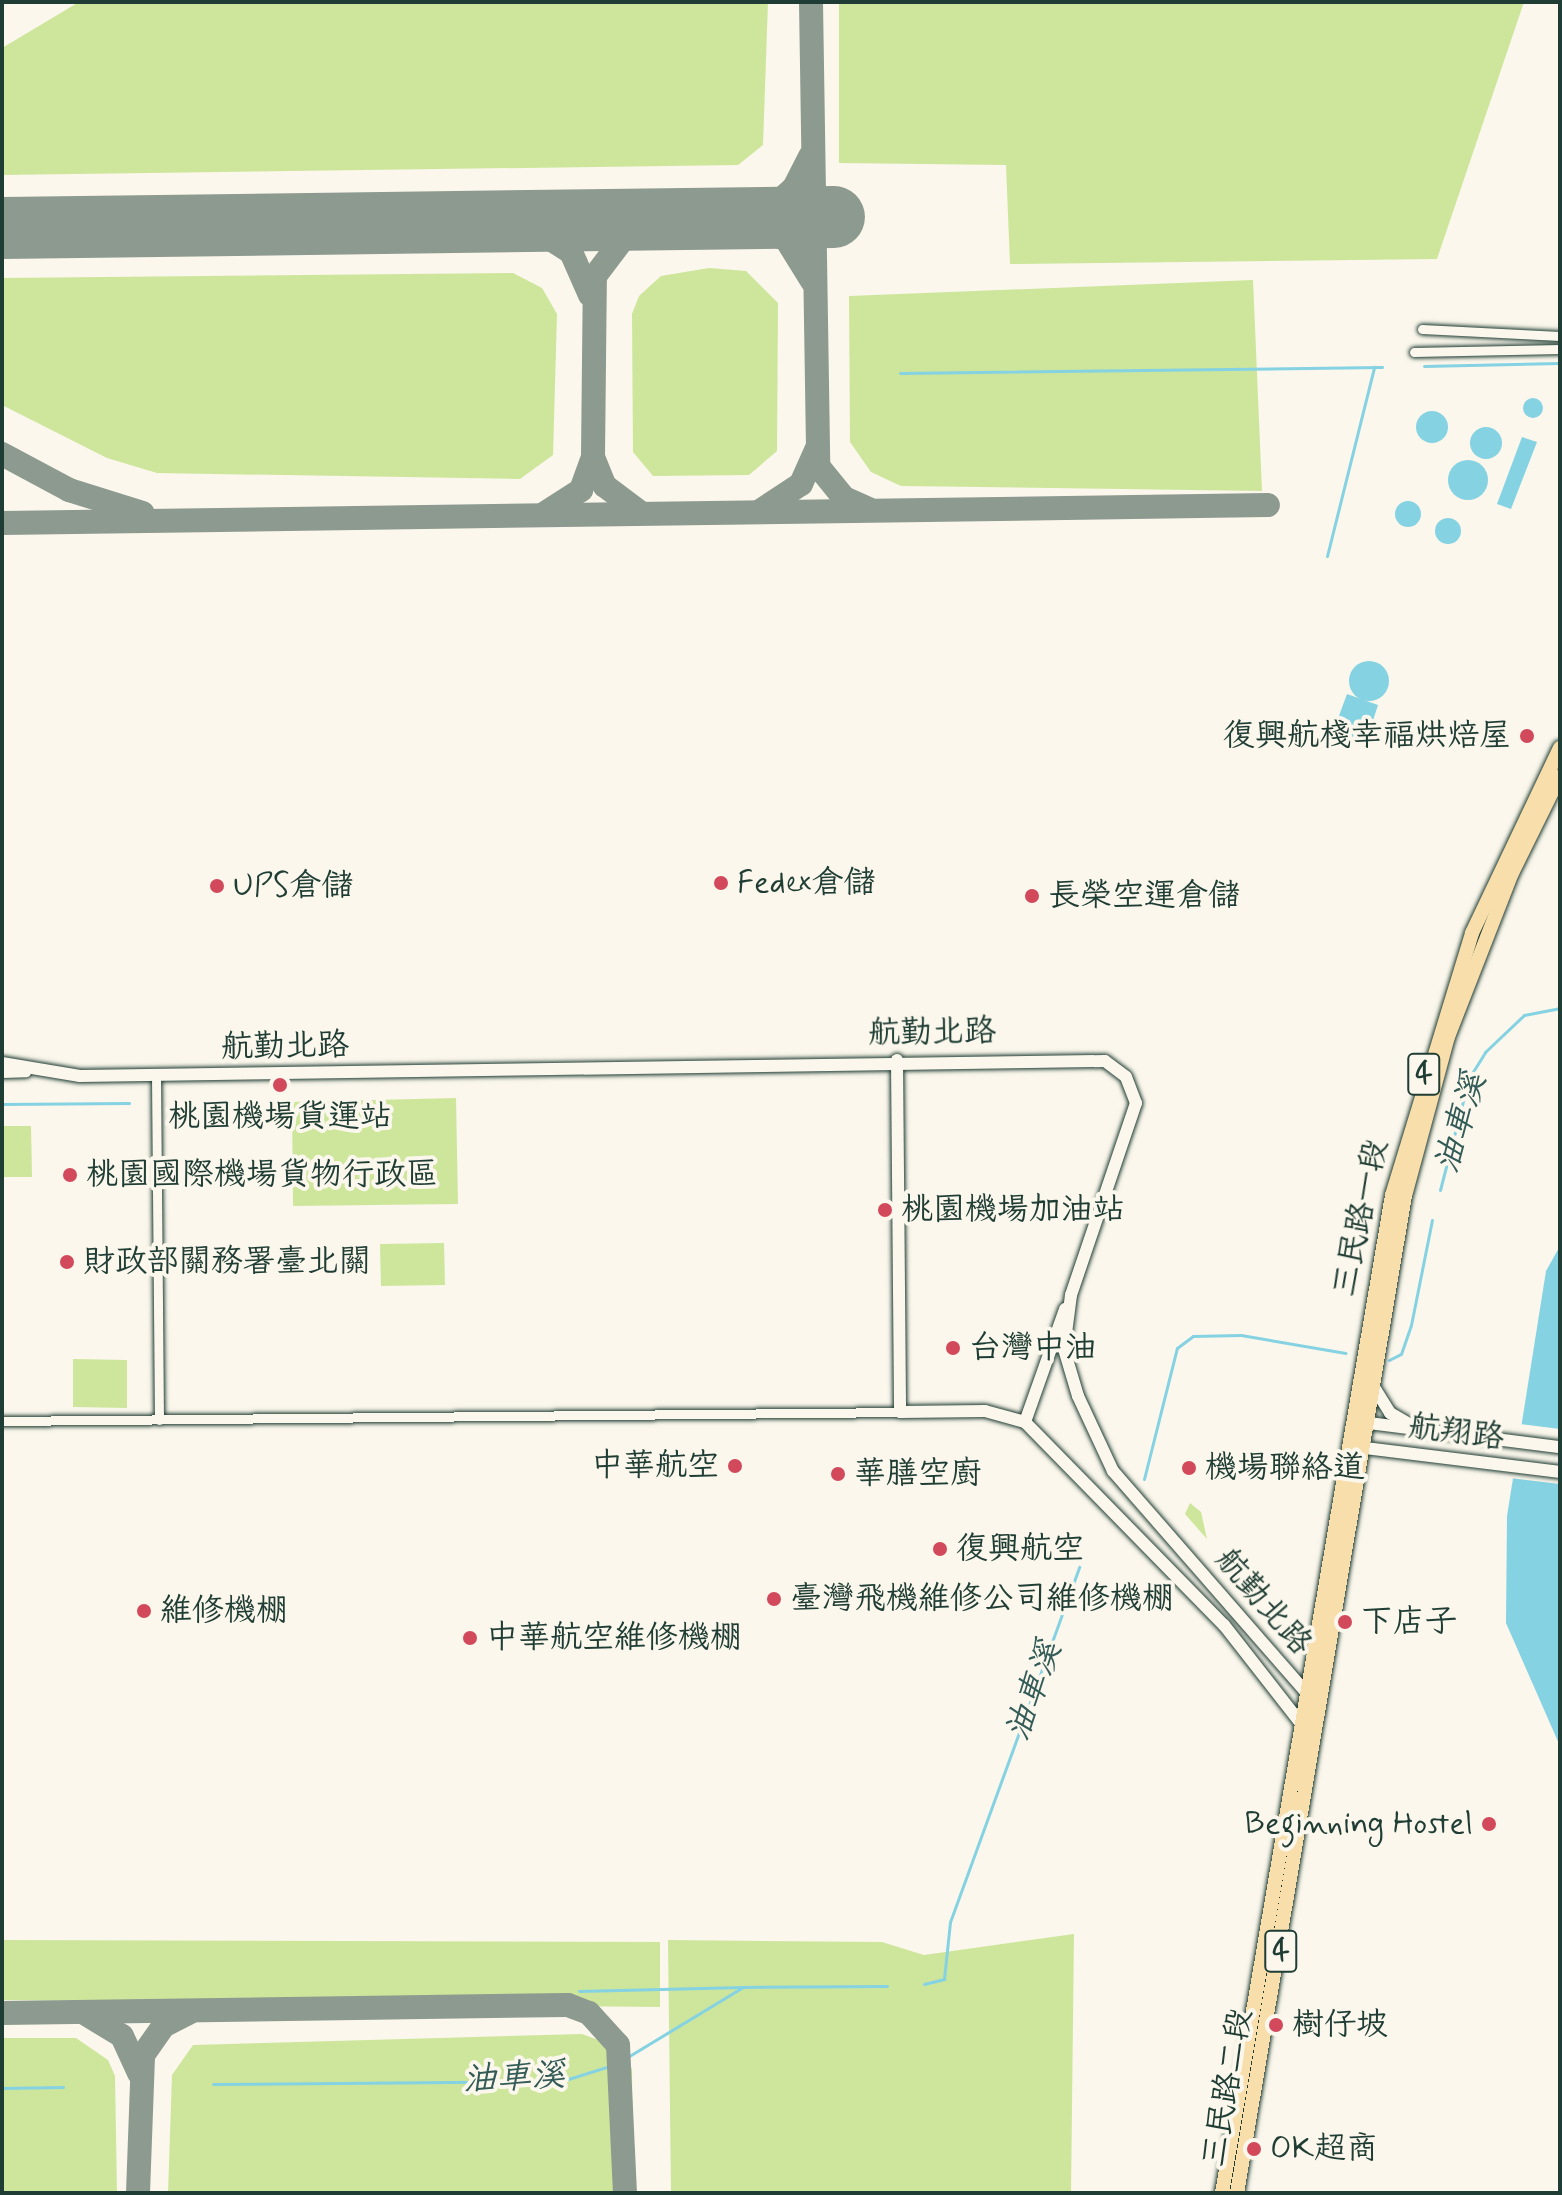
<!DOCTYPE html>
<html>
<head>
<meta charset="utf-8">
<style>
	body { margin:0 }
	#map { position:relative; width:1562px; height:2195px; overflow:hidden; background:#fbf7ec; font-family:Mynerve,"LXGW WenKai TC",sans-serif }
	div>[style] { position:absolute }
	.green>* { inset:0; background:#cde69c }
	.water>* { inset:0; background:#85d2e3 }
	.round { border-radius:50% }
	.pier>* { inset:0; background:#fbf7ec }
	.stream>* { height:3px; margin:-1.5px; padding:0 1.5px; transform-origin:1.5px; border-radius:1.5px; background:#85d2e3 }
	.taxiway>* { height:24px; margin:-12px; padding:0 12px; transform-origin:12px; border-radius:12px; background:#8d9a90 }
	.runway>* { height:62px; margin:-31px; padding:0 31px; transform-origin:31px; border-radius:31px; background:#8d9a90 }
	.roads { filter:drop-shadow(0 0 2px #1f3d34) drop-shadow(0 0 2px #1f3d34) }
	.street>* { height:9px; margin:-4.5px; padding:0 4.5px; transform-origin:4.5px; border-radius:4.5px; background:#fbf7ec }
	.secondary>* { height:12px; margin:-6px; padding:0 6px; transform-origin:6px; border-radius:6px; background:#fbf7ec }
	.primary>* { height:14px; margin:-7px; padding:0 7px; transform-origin:7px; border-radius:7px; background:#f8deab }
	.dots>* { width:22px; height:22px; translate:-50% -50%; box-sizing:border-box; border:4px solid #fbf7ec; border-radius:50% }
	span { translate:-50% -50%; white-space:nowrap; text-align:center; line-height:1.15; -webkit-text-stroke:8px #fbf7ec; paint-order:stroke }
	.shield-label span { padding:2px 6px; background:#fbf7ec; border:2px solid; border-radius:6px; -webkit-text-stroke-width:0 }
	.shield-label { font-size:30px; color:#1f3d34; font-weight:700 }
	.poi-label { font-size:32px; color:#1f3d34 }
	.right { translate:-100% -50%; text-align:right }
	.left { translate:0 -50%; text-align:left }
	.street-label { font-size:32px; color:#1f3d34 }
	.water-label { font-size:34px; color:#335b57; font-style:italic }
	.frame { position:absolute; inset:0; border:4px solid #1f3d34; pointer-events:none }
</style>
</head>
<body>
<div id="map">
	<div class="green">
		<div style="clip-path:polygon(79px 2px,768px 2px,763px 145px,738px 165px,2px 175px,2px 48px)"></div>
		<div style="clip-path:polygon(839px 2px,1524px 2px,1437px 259px,1010px 264px,1006px 165px,839px 163px)"></div>
		<div style="clip-path:polygon(709px 268px,746px 271px,778px 303px,777px 451px,749px 475px,653px 476px,633px 452px,632px 314px,639px 296px,661px 276px)"></div>
		<div style="clip-path:polygon(513px 273px,542px 288px,557px 314px,553px 455px,520px 479px,157px 473px,107px 458px,2px 405px,2px 278px)"></div>
		<div style="clip-path:polygon(1253px 280px,1262px 491px,901px 486px,871px 472px,850px 442px,849px 296px)"></div>
		<div style="clip-path:polygon(456px 1098px,458px 1204px,293px 1206px,292px 1102px)"></div>
		<div style="clip-path:polygon(2px 1126px,31px 1126px,32px 1177px,2px 1177px)"></div>
		<div style="clip-path:polygon(444px 1243px,445px 1285px,381px 1286px,380px 1244px)"></div>
		<div style="clip-path:polygon(73px 1359px,127px 1360px,127px 1408px,73px 1407px)"></div>
		<div style="clip-path:polygon(1190px 1503px,1201px 1512px,1207px 1539px,1185px 1514px)"></div>
		<div style="clip-path:polygon(1074px 1934px,1071px 2193px,671px 2193px,668px 1940px,882px 1942px,924px 1955px)"></div>
		<div style="clip-path:polygon(2px 1940px,660px 1942px,660px 2007px,2px 2000px)"></div>
		<div style="clip-path:polygon(582px 2034px,620px 2048px,632px 2069px,633px 2193px,168px 2193px,172px 2075px,193px 2045px)"></div>
		<div style="clip-path:polygon(2px 2038px,76px 2038px,108px 2060px,115px 2076px,117px 2193px,2px 2193px)"></div>
	</div>
	<div class="water">
		<div class="round" style="left:1523px;top:398px;width:20px;height:20px"></div>
		<div class="round" style="left:1416px;top:411px;width:32px;height:32px"></div>
		<div class="round" style="left:1470px;top:427px;width:32px;height:32px"></div>
		<div style="clip-path:polygon(1522px 437px,1537px 442px,1511px 509px,1497px 504px)"></div>
		<div class="round" style="left:1448px;top:460px;width:40px;height:40px"></div>
		<div class="round" style="left:1395px;top:501px;width:26px;height:26px"></div>
		<div class="round" style="left:1435px;top:518px;width:26px;height:26px"></div>
		<div class="round" style="left:1349px;top:661px;width:40px;height:40px"></div>
		<div style="clip-path:polygon(1347px 694px,1378px 705px,1368px 736px,1360px 733px,1357px 740px,1333px 732px)"></div>
		<div style="clip-path:polygon(1560px 1246px,1560px 1746px,1506px 1623px,1507px 1516px,1546px 1271px)"></div>
	</div>
	<div class="pier">
		<div style="clip-path:polygon(1519px 1424px,1560px 1429px,1560px 1484px,1510px 1478px)"></div>
	</div>
	<div class="stream">
		<div style="left:1424px;top:366px;width:136px;rotate:-1.3deg"></div>
		<div style="left:900px;top:373px;width:482px;rotate:-0.7deg"></div>
		<div style="left:1327px;top:556px;width:195px;rotate:-76deg"></div>
		<div style="left:2px;top:1104px;width:127px;rotate:-0.5deg"></div>
		<div style="left:1440px;top:1190px;width:116px;rotate:-75.5deg"></div>
		<div style="left:1469px;top:1078px;width:31px;rotate:-58deg"></div>
		<div style="left:1485px;top:1052px;width:54px;rotate:-43.5deg"></div>
		<div style="left:1524px;top:1015px;width:37px;rotate:-11deg"></div>
		<div style="left:1389px;top:1360px;width:13px;rotate:-27deg"></div>
		<div style="left:1401px;top:1354px;width:31px;rotate:-71deg"></div>
		<div style="left:1411px;top:1325px;width:107px;rotate:-78.7deg"></div>
		<div style="left:1144px;top:1479px;width:135px;rotate:-75.9deg"></div>
		<div style="left:1177px;top:1348px;width:20px;rotate:-37deg"></div>
		<div style="left:1193px;top:1336px;width:48px;rotate:-1.2deg"></div>
		<div style="left:1241px;top:1335px;width:106px;rotate:9.8deg"></div>
		<div style="left:924px;top:1984px;width:21px;rotate:-14deg"></div>
		<div style="left:944px;top:1979px;width:57px;rotate:-84deg"></div>
		<div style="left:950px;top:1922px;width:378px;rotate:-70deg"></div>
		<div style="left:579px;top:1991px;width:164px;rotate:-1.4deg"></div>
		<div style="left:213px;top:2084px;width:349px;rotate:-0.5deg"></div>
		<div style="left:562px;top:2081px;width:57px;rotate:-17.5deg"></div>
		<div style="left:616px;top:2064px;width:149px;rotate:-31.2deg"></div>
		<div style="left:743px;top:1987px;width:144px;rotate:-0.4deg"></div>
		<div style="left:2px;top:2088px;width:61px;rotate:-0.9deg"></div>
	</div>
	<div class="taxiway">
		<div style="left:811px;top:2px;width:464px;rotate:89.1deg"></div>
		<div style="left:818px;top:466px;width:41px;rotate:50.9deg"></div>
		<div style="left:844px;top:498px;width:27px;rotate:24deg"></div>
		<div style="left:736px;top:218px;width:42px;rotate:-19.3deg"></div>
		<div style="left:776px;top:204px;width:24px;rotate:-42deg"></div>
		<div style="left:794px;top:188px;width:36px;rotate:-63deg"></div>
		<div style="left:730px;top:219px;width:59px;rotate:19.7deg"></div>
		<div style="left:786px;top:239px;width:49px;rotate:58.2deg"></div>
		<div style="left:501px;top:221px;width:29px;rotate:10deg"></div>
		<div style="left:530px;top:226px;width:49px;rotate:32.4deg"></div>
		<div style="left:571px;top:252px;width:47px;rotate:66.2deg"></div>
		<div style="left:2px;top:454px;width:76px;rotate:28.2deg"></div>
		<div style="left:69px;top:490px;width:77px;rotate:17.3deg"></div>
		<div style="left:593px;top:457px;width:31px;rotate:68deg"></div>
		<div style="left:605px;top:486px;width:45px;rotate:36.9deg"></div>
		<div style="left:760px;top:511px;width:49px;rotate:-33.4deg"></div>
		<div style="left:801px;top:484px;width:39px;rotate:-66deg"></div>
		<div style="left:545px;top:513px;width:43px;rotate:-32.6deg"></div>
		<div style="left:581px;top:490px;width:35px;rotate:-70deg"></div>
		<div style="left:593px;top:457px;width:181px;rotate:-89.4deg"></div>
		<div style="left:595px;top:276px;width:51px;rotate:-52.9deg"></div>
		<div style="left:626px;top:235px;width:57px;rotate:-16.2deg"></div>
		<div style="left:2px;top:523px;width:1266px;rotate:-0.81deg"></div>
		<div style="left:2px;top:2013px;width:566px;rotate:-0.81deg"></div>
		<div style="left:568px;top:2005px;width:22px;rotate:21deg"></div>
		<div style="left:589px;top:2013px;width:43px;rotate:47.8deg"></div>
		<div style="left:618px;top:2045px;width:148px;rotate:87.3deg"></div>
		<div style="left:86px;top:2014px;width:42px;rotate:31.4deg"></div>
		<div style="left:122px;top:2036px;width:41px;rotate:65.3deg"></div>
		<div style="left:138px;top:2193px;width:138px;rotate:-87.9deg"></div>
		<div style="left:143px;top:2055px;width:35px;rotate:-55deg"></div>
		<div style="left:163px;top:2026px;width:29px;rotate:-27deg"></div>
	</div>
	<div class="runway">
		<div style="left:2px;top:228px;width:832px;rotate:-0.76deg"></div>
	</div>
	<div class="roads">
		<div class="street">
			<div style="left:1422px;top:329px;width:138px;rotate:2.9deg"></div>
			<div style="left:1414px;top:352px;width:146px;rotate:-1.2deg"></div>
			<div style="left:2px;top:1073px;width:24px;rotate:-2deg"></div>
			<div style="left:156px;top:1075px;width:345px;rotate:89.5deg"></div>
			<div style="left:2px;top:1421px;width:898px;rotate:-0.57deg"></div>
		</div>
		<div class="secondary">
			<div style="left:897px;top:1060px;width:352px;rotate:89.5deg"></div>
			<div style="left:900px;top:1412px;width:85px;rotate:-0.7deg"></div>
			<div style="left:985px;top:1411px;width:41px;rotate:15.4deg"></div>
			<div style="left:1025px;top:1422px;width:284px;rotate:45.6deg"></div>
			<div style="left:1224px;top:1625px;width:133px;rotate:52deg"></div>
			<div style="left:2px;top:1063px;width:79px;rotate:9.5deg"></div>
			<div style="left:80px;top:1076px;width:1025px;rotate:-0.84deg"></div>
			<div style="left:1105px;top:1061px;width:26px;rotate:37deg"></div>
			<div style="left:1126px;top:1077px;width:28px;rotate:69deg"></div>
			<div style="left:1136px;top:1103px;width:203px;rotate:108.7deg"></div>
			<div style="left:1071px;top:1295px;width:54px;rotate:97.4deg"></div>
			<div style="left:1064px;top:1349px;width:49px;rotate:73.4deg"></div>
			<div style="left:1078px;top:1396px;width:83px;rotate:65deg"></div>
			<div style="left:1113px;top:1471px;width:301px;rotate:48.9deg"></div>
			<div style="left:1372px;top:1384px;width:34px;rotate:58deg"></div>
			<div style="left:1390px;top:1413px;width:22px;rotate:30deg"></div>
			<div style="left:1025px;top:1422px;width:120px;rotate:-70.5deg"></div>
			<div style="left:1361px;top:1422px;width:201px;rotate:7.2deg"></div>
			<div style="left:1357px;top:1447px;width:205px;rotate:7deg"></div>
		</div>
		<div class="primary">
			<div style="left:1222px;top:2193px;width:1012px;rotate:-80.33deg"></div>
			<div style="left:1392px;top:1195px;width:274px;rotate:-73deg"></div>
			<div style="left:1472px;top:933px;width:205px;rotate:-64.6deg"></div>
			<div style="left:1237px;top:2193px;width:1011px;rotate:-80.44deg"></div>
			<div style="left:1405px;top:1196px;width:165px;rotate:-74.9deg"></div>
			<div style="left:1448px;top:1037px;width:176px;rotate:-68.7deg"></div>
			<div style="left:1512px;top:873px;width:108px;rotate:-63.7deg"></div>
		</div>
	</div>
	<div class="dots">
		<div style="left:1527px;top:736px;background:#d1495b"></div>
		<div style="left:721px;top:883px;background:#d1495b"></div>
		<div style="left:217px;top:886px;background:#d1495b"></div>
		<div style="left:1032px;top:896px;background:#d1495b"></div>
		<div style="left:280px;top:1085px;background:#d1495b"></div>
		<div style="left:70px;top:1175px;background:#d1495b"></div>
		<div style="left:885px;top:1210px;background:#d1495b"></div>
		<div style="left:67px;top:1262px;background:#d1495b"></div>
		<div style="left:953px;top:1348px;background:#d1495b"></div>
		<div style="left:735px;top:1466px;background:#d1495b"></div>
		<div style="left:1189px;top:1468px;background:#d1495b"></div>
		<div style="left:838px;top:1474px;background:#d1495b"></div>
		<div style="left:940px;top:1549px;background:#d1495b"></div>
		<div style="left:774px;top:1599px;background:#d1495b"></div>
		<div style="left:144px;top:1611px;background:#d1495b"></div>
		<div style="left:1345px;top:1622px;background:#d1495b"></div>
		<div style="left:470px;top:1638px;background:#d1495b"></div>
		<div style="left:1489px;top:1824px;background:#d1495b"></div>
		<div style="left:1276px;top:2025px;background:#d1495b"></div>
		<div style="left:1254px;top:2149px;background:#d1495b"></div>
	</div>
	<div class="shield-label">
		<span style="left:1424px;top:1074px">4</span>
		<span style="left:1281px;top:1951px">4</span>
	</div>
	<div class="poi-label">
		<span class="right" style="left:1511px;top:736px">復興航棧幸福烘焙屋</span>
		<span class="left" style="left:737px;top:883px">Fedex倉儲</span>
		<span class="left" style="left:233px;top:886px">UPS倉儲</span>
		<span class="left" style="left:1048px;top:896px">長榮空運倉儲</span>
		<span style="left:280px;top:1117px">桃園機場貨運站</span>
		<span class="left" style="left:86px;top:1175px">桃園國際機場貨物行政區</span>
		<span class="left" style="left:901px;top:1210px">桃園機場加油站</span>
		<span class="left" style="left:83px;top:1262px">財政部關務署臺北關</span>
		<span class="left" style="left:969px;top:1348px">台灣中油</span>
		<span class="right" style="left:719px;top:1466px">中華航空</span>
		<span class="left" style="left:1205px;top:1468px">機場聯絡道</span>
		<span class="left" style="left:854px;top:1474px">華膳空廚</span>
		<span class="left" style="left:956px;top:1549px">復興航空</span>
		<span class="left" style="left:790px;top:1599px">臺灣飛機維修公司維修機棚</span>
		<span class="left" style="left:160px;top:1611px">維修機棚</span>
		<span class="left" style="left:1361px;top:1622px">下店子</span>
		<span class="left" style="left:486px;top:1638px">中華航空維修機棚</span>
		<span class="right" style="left:1473px;top:1824px">Beginning Hostel</span>
		<span class="left" style="left:1292px;top:2025px">樹仔坡</span>
		<span class="left" style="left:1270px;top:2149px">OK超商</span>
	</div>
	<div class="street-label">
		<span style="left:932px;top:1033px;rotate:-1deg">航勤北路</span>
		<span style="left:285px;top:1047px;rotate:-1deg">航勤北路</span>
		<span style="left:1361px;top:1218px;rotate:-78deg">三民路一段</span>
		<span style="left:1456px;top:1433px;rotate:7deg">航翔路</span>
		<span style="left:1263px;top:1602px;rotate:49deg">航勤北路</span>
		<span style="left:1228px;top:2088px;rotate:-80deg">三民路二段</span>
	</div>
	<div class="water-label">
		<span style="left:1461px;top:1123px;rotate:-73deg">油車溪</span>
		<span style="left:1034px;top:1691px;rotate:-70deg">油車溪</span>
		<span style="left:514px;top:2078px;rotate:-3deg">油車溪</span>
	</div>
	<div class="frame"></div>
</div>
</body>
</html>
